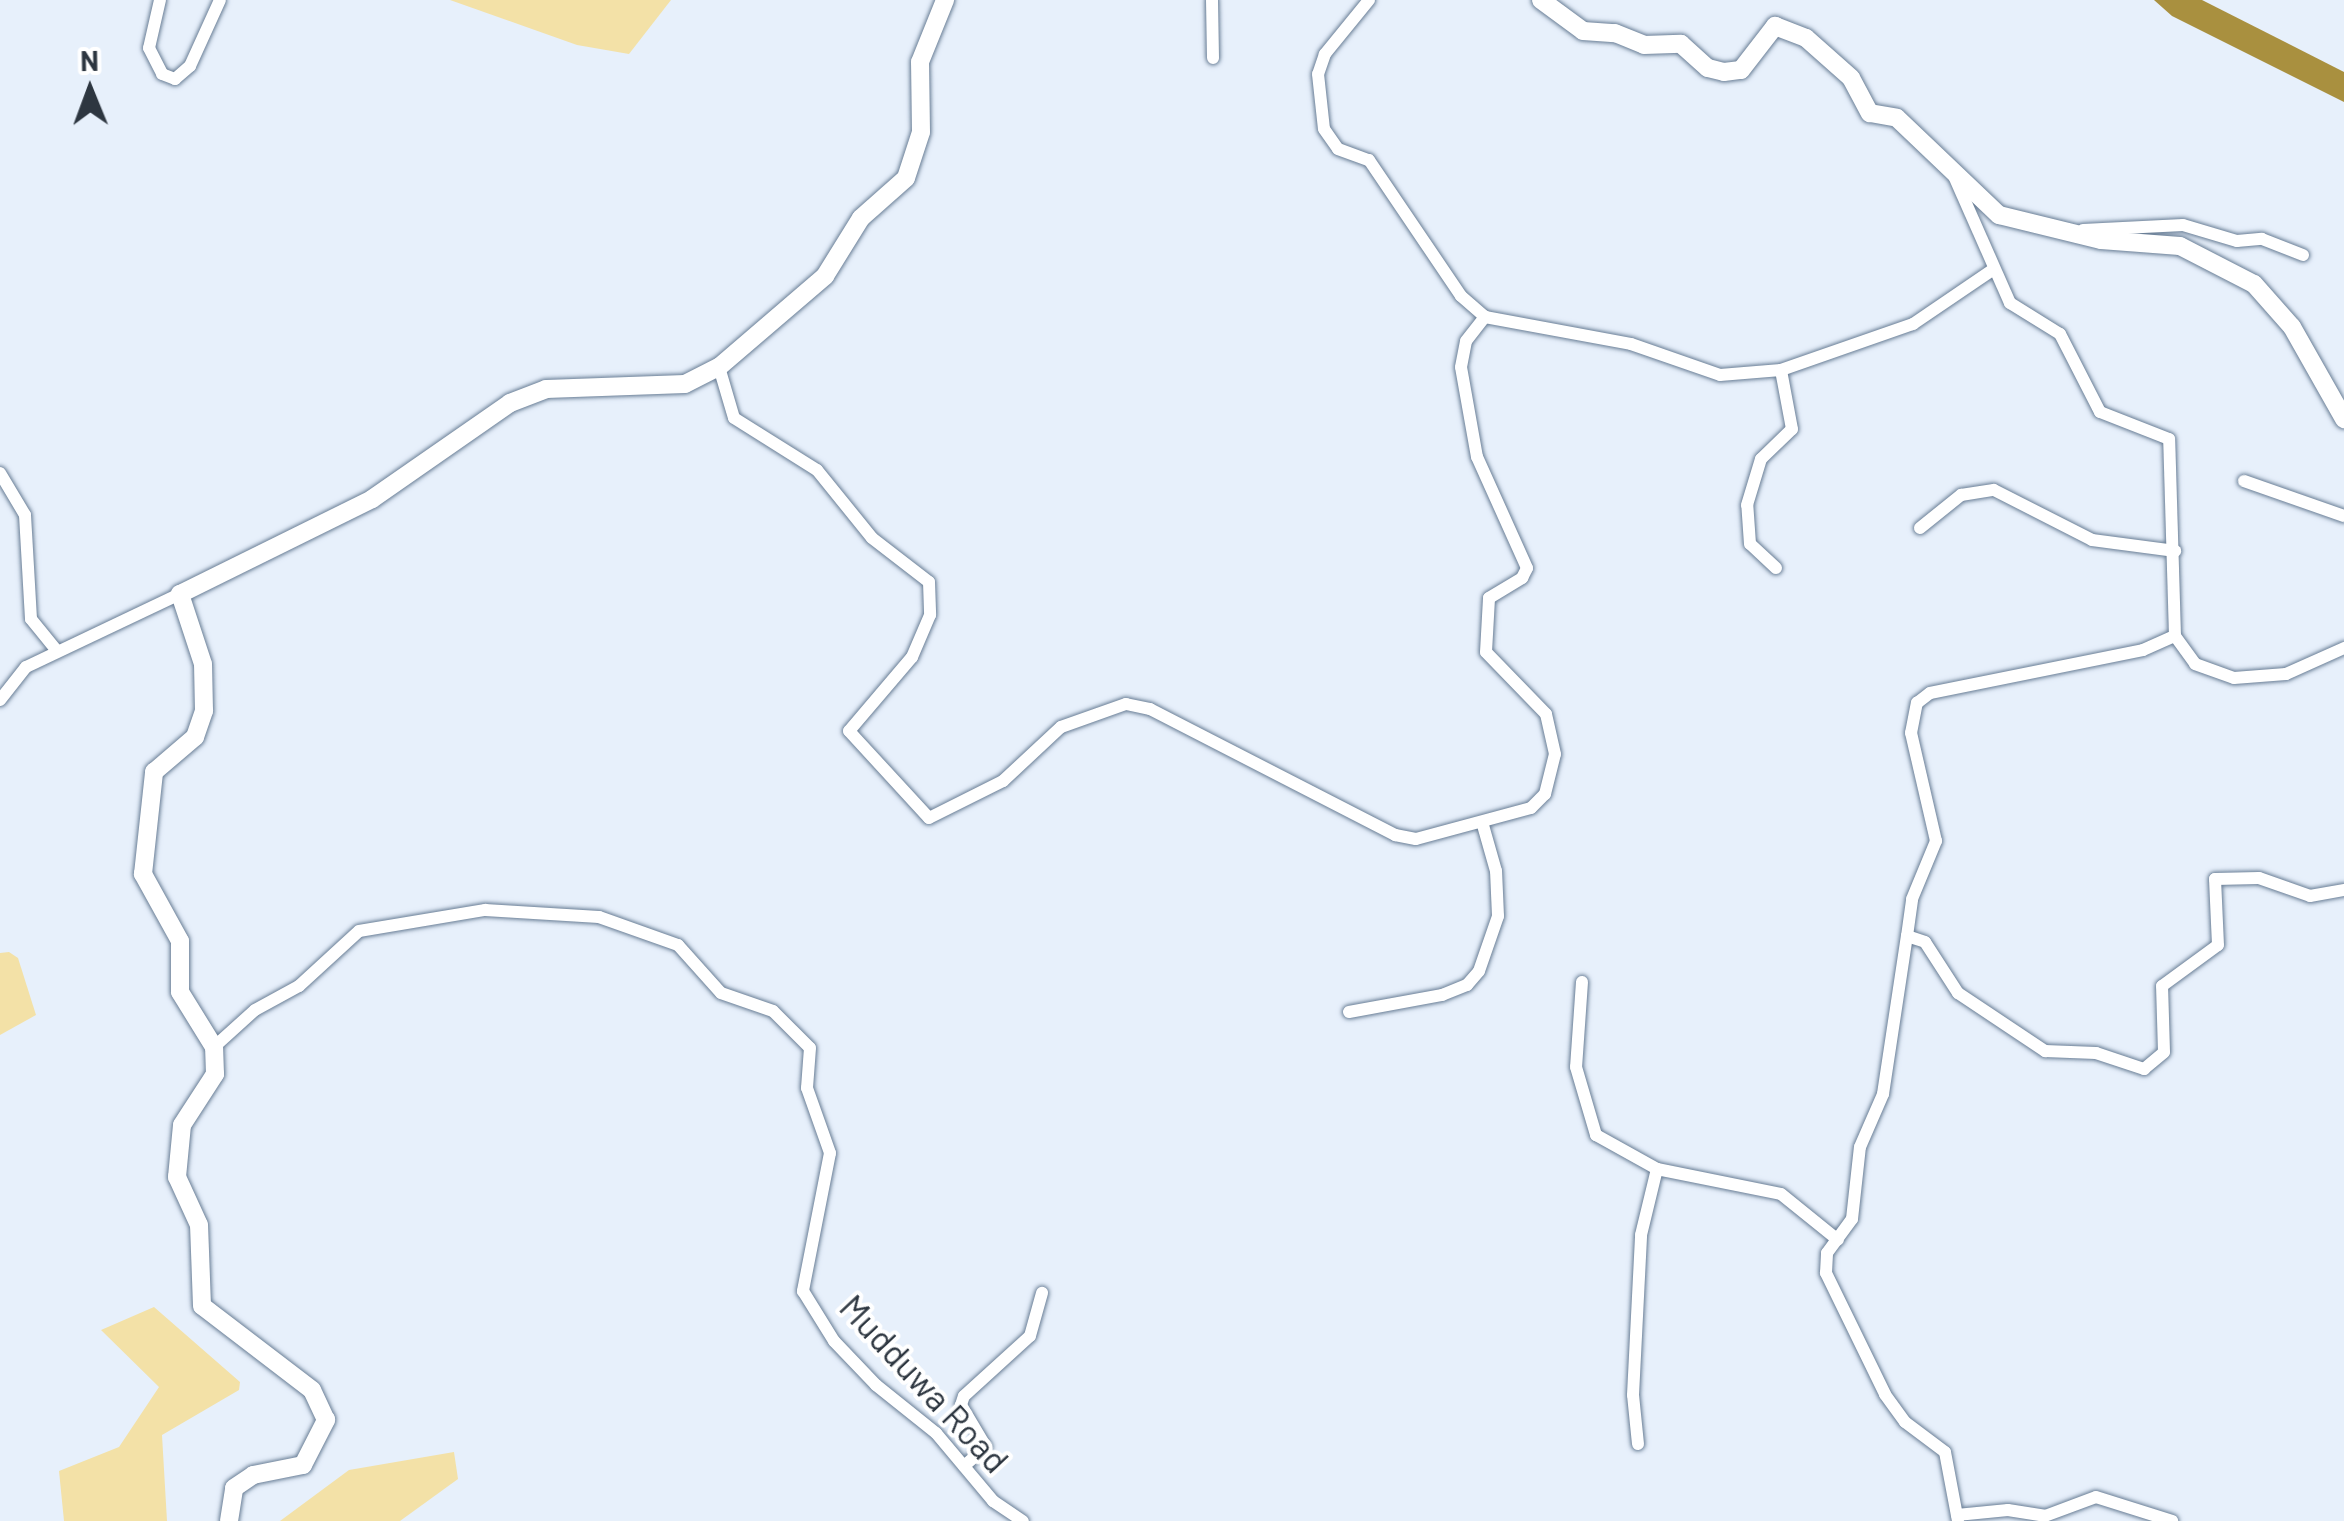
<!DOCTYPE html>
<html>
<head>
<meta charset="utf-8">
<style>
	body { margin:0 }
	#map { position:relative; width:2344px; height:1521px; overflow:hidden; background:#e7f0fb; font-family:Barlow,sans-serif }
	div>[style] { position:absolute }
	.green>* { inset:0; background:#f3e1a7 }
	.water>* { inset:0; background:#a9903f }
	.roads { filter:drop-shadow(0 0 2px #687d95) drop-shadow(0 0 2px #687d95) }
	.street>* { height:12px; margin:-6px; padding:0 6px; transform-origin:6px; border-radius:6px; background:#fff }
	.secondary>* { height:18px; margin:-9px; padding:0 9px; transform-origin:9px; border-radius:9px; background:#fff }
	span { translate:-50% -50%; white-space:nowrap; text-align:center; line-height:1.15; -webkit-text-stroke:8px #fff; paint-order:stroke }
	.street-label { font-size:35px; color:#2d3640 }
	.north { position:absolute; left:40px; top:40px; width:100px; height:100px; -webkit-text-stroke:8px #fff; paint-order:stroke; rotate:359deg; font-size:28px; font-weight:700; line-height:40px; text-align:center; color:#2d3640 }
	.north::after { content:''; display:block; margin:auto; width:35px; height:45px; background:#2d3640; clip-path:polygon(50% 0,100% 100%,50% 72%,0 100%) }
</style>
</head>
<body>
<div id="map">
	<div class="green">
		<div style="clip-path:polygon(450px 0,671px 0,629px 54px,577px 45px)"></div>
		<div style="clip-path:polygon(9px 952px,18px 958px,36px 1015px,0 1035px,0 953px)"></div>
		<div style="clip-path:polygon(154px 1307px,240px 1382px,239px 1390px,162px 1435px,167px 1521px,64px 1521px,59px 1471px,119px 1447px,159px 1387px,101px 1330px)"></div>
		<div style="clip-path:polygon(454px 1452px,458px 1479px,400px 1521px,280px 1521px,349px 1470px)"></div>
	</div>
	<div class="water">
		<div style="clip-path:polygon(2154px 0,2202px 0,2344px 72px,2344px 102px,2172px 16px)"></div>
	</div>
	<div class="roads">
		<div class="street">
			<div style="left:160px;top:0;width:49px;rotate:102.9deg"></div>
			<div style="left:149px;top:48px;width:29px;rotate:63deg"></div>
			<div style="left:162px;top:74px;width:14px;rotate:21deg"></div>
			<div style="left:175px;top:79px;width:20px;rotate:-41deg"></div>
			<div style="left:190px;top:66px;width:72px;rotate:-65.6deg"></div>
			<div style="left:1212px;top:0;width:58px;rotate:89deg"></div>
			<div style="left:1369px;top:0;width:70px;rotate:129.2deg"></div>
			<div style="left:1325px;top:54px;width:21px;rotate:109deg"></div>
			<div style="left:1318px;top:74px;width:55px;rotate:83.8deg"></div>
			<div style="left:1324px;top:129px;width:24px;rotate:55deg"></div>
			<div style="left:1338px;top:149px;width:33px;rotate:20deg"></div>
			<div style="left:1369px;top:160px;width:164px;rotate:55.9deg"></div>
			<div style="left:1461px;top:296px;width:32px;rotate:41deg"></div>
			<div style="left:1485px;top:317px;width:148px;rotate:10.5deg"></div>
			<div style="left:1631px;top:344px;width:94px;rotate:19.2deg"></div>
			<div style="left:1720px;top:375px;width:61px;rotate:-4.7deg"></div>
			<div style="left:1781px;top:370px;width:140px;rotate:-19.2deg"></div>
			<div style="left:1913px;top:324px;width:94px;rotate:-34.2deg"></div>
			<div style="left:2083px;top:230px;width:100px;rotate:-2.9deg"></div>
			<div style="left:2183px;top:225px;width:56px;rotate:16.5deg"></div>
			<div style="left:2237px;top:241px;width:25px;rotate:-5deg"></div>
			<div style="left:2262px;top:239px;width:44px;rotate:21.3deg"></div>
			<div style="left:719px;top:367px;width:53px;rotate:73.6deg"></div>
			<div style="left:734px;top:418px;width:98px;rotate:32.1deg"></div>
			<div style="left:817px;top:470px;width:87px;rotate:51deg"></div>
			<div style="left:872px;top:538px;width:72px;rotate:37.7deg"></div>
			<div style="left:929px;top:582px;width:33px;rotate:88deg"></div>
			<div style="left:930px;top:615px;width:46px;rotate:113.2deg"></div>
			<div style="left:912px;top:657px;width:97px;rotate:130.4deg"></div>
			<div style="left:849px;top:731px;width:118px;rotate:47.4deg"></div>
			<div style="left:929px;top:818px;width:83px;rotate:-26.6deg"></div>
			<div style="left:1003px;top:781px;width:79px;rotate:-43deg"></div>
			<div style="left:1061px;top:727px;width:69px;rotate:-19.5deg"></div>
			<div style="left:1126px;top:704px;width:25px;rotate:12deg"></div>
			<div style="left:1150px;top:709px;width:276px;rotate:27.2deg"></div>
			<div style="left:1395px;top:835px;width:21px;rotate:11deg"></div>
			<div style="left:1416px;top:839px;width:119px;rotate:-15.1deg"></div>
			<div style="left:1531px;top:808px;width:20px;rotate:-45deg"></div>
			<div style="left:1545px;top:794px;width:41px;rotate:-76deg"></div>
			<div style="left:1555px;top:754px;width:41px;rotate:-102.7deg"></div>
			<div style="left:1546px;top:714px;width:86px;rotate:-134.1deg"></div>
			<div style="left:1486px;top:652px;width:54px;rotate:-86.8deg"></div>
			<div style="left:1489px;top:598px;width:39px;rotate:-31deg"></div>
			<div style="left:1522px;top:578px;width:11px;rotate:-63deg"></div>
			<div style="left:1527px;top:568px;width:122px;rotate:-114.2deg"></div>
			<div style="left:1477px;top:457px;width:91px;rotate:-100.1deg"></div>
			<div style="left:1461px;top:367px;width:26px;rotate:-79deg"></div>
			<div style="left:1466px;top:341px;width:31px;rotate:-52deg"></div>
			<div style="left:0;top:473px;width:49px;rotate:59.2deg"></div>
			<div style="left:25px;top:515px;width:104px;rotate:86.7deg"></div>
			<div style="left:31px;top:619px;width:41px;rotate:50.9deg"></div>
			<div style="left:2244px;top:481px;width:106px;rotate:19.3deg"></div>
			<div style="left:1920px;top:528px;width:53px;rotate:-38.8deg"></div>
			<div style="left:1961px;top:495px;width:33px;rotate:-9deg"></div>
			<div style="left:1994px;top:490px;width:110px;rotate:27deg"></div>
			<div style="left:2092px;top:540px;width:84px;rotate:7.5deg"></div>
			<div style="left:1776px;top:568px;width:35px;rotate:-137deg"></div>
			<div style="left:1750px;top:544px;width:39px;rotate:-94deg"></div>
			<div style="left:1747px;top:505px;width:48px;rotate:-73.1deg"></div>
			<div style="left:1761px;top:459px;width:43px;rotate:-44.1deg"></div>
			<div style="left:1792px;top:429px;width:60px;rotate:-100.6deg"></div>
			<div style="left:2175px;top:636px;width:34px;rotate:54deg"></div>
			<div style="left:2195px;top:664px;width:41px;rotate:19.7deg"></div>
			<div style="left:2234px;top:678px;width:52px;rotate:-4.4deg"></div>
			<div style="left:2286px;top:674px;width:64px;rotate:-24.1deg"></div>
			<div style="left:0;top:700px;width:42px;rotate:-51.8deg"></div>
			<div style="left:26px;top:667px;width:170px;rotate:-25.4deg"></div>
			<div style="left:1907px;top:936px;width:37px;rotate:-82deg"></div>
			<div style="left:1912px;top:899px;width:63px;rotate:-67.5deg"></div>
			<div style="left:1936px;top:841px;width:111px;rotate:-103deg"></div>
			<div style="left:1911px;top:733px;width:31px;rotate:-79deg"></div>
			<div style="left:1917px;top:703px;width:16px;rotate:-38deg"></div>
			<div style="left:1930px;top:693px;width:217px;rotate:-11.4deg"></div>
			<div style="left:2143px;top:650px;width:35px;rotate:-24deg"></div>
			<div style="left:2175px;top:636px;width:197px;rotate:-91.7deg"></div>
			<div style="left:2169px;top:439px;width:74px;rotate:-158.6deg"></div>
			<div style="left:2100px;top:412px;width:88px;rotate:-117.1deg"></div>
			<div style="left:2060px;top:334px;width:59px;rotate:-148.2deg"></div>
			<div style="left:2010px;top:303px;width:141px;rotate:-113.8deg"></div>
			<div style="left:1582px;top:982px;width:85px;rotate:94deg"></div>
			<div style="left:1576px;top:1067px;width:71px;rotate:73.6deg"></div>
			<div style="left:1596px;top:1135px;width:70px;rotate:29.1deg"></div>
			<div style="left:1657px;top:1169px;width:126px;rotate:11.4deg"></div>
			<div style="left:1781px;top:1194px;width:73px;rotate:38.9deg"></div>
			<div style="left:1349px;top:1012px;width:95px;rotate:-10.4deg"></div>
			<div style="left:1442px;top:995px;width:27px;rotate:-22deg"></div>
			<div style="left:1467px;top:985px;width:18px;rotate:-49deg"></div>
			<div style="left:1479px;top:971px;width:58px;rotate:-70.9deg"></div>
			<div style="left:1498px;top:916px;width:45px;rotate:-92.5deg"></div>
			<div style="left:1496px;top:871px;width:51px;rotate:-105.9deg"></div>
			<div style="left:214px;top:1047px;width:55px;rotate:-42.1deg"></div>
			<div style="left:255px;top:1010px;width:50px;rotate:-28.6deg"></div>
			<div style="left:299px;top:986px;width:81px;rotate:-42.5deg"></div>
			<div style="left:359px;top:931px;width:128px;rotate:-9.5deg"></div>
			<div style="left:485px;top:910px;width:114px;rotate:3.5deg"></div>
			<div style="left:599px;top:917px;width:84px;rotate:19.5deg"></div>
			<div style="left:678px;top:945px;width:64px;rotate:48.1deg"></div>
			<div style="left:721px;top:993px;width:55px;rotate:19.1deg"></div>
			<div style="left:773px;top:1011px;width:52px;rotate:45deg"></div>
			<div style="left:810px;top:1048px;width:40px;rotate:94.3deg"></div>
			<div style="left:807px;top:1088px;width:69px;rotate:70.5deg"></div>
			<div style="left:830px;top:1153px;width:141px;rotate:101.1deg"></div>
			<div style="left:803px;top:1291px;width:59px;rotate:58.2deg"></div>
			<div style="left:834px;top:1341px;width:61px;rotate:46.3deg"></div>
			<div style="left:876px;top:1385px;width:77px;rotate:38.7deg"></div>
			<div style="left:936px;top:1433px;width:89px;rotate:50deg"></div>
			<div style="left:993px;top:1501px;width:36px;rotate:34deg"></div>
			<div style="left:1638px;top:1444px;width:49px;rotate:-95.8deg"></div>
			<div style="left:1633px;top:1395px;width:160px;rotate:-87.1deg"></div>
			<div style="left:1641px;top:1235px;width:68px;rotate:-76.4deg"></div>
			<div style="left:964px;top:1466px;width:29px;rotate:-41deg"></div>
			<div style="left:986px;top:1447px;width:49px;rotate:-120.8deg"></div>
			<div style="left:961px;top:1405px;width:9px;rotate:-72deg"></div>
			<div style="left:964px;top:1396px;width:89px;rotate:-42.3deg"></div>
			<div style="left:1030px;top:1336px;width:45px;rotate:-74.4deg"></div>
			<div style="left:1957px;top:1515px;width:51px;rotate:-5.6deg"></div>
			<div style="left:2008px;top:1510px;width:37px;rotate:9deg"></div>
			<div style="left:2045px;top:1516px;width:54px;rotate:-20.4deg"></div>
			<div style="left:2096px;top:1497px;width:80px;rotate:17.5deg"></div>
			<div style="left:1958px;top:1521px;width:70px;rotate:-100.7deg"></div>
			<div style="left:1945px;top:1452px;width:50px;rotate:-143.1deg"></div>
			<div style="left:1905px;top:1422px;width:34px;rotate:-126deg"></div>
			<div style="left:1885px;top:1394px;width:135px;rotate:-116deg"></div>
			<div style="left:1826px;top:1273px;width:20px;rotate:-87deg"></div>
			<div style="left:1827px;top:1253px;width:42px;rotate:-53.7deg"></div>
			<div style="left:1852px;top:1219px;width:72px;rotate:-83.7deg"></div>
			<div style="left:1860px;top:1147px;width:58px;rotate:-66.5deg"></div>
			<div style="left:1883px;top:1094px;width:160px;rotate:-81.4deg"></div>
			<div style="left:1907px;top:936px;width:19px;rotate:18deg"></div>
			<div style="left:1925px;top:942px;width:61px;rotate:57.1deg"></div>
			<div style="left:1958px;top:993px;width:105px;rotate:33.7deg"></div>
			<div style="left:2045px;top:1051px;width:51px;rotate:2.2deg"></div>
			<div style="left:2096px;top:1053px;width:51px;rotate:18.4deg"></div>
			<div style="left:2144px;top:1069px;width:26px;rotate:-40deg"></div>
			<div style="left:2164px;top:1052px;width:66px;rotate:-91.7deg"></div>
			<div style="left:2162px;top:986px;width:69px;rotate:-36.2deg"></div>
			<div style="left:2218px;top:945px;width:66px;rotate:-92.6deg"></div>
			<div style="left:2215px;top:879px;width:44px;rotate:-1.3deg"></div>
			<div style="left:2259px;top:878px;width:54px;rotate:19.4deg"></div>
			<div style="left:2310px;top:896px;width:35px;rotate:-10deg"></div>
		</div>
		<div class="secondary">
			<div style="left:1541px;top:0;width:52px;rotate:36.4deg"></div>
			<div style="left:1583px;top:31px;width:32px;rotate:4deg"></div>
			<div style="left:1615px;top:33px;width:31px;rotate:22deg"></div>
			<div style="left:1644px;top:45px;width:37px;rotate:-2deg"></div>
			<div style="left:1681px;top:44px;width:36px;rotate:42deg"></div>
			<div style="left:1708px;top:68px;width:16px;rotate:14deg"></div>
			<div style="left:1724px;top:72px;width:17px;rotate:-7deg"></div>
			<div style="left:1741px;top:70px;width:56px;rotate:-52.3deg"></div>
			<div style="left:1775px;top:26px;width:33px;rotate:21deg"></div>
			<div style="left:1806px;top:38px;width:60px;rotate:41.6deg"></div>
			<div style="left:1851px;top:78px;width:40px;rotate:62deg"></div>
			<div style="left:1870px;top:113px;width:27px;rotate:10deg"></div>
			<div style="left:1897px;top:118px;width:141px;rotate:43.6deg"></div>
			<div style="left:1999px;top:215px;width:105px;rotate:13.8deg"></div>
			<div style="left:2101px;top:240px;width:79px;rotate:4.3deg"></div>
			<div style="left:2180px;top:246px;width:83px;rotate:27.2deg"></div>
			<div style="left:2254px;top:284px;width:57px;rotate:48.5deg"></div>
			<div style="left:2292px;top:327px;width:106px;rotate:60.5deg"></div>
			<div style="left:229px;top:1521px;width:33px;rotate:-81deg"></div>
			<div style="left:234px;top:1488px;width:23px;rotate:-34deg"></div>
			<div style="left:253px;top:1475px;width:51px;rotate:-11.3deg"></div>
			<div style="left:303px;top:1465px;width:51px;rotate:-62.9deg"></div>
			<div style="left:326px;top:1420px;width:33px;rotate:-115deg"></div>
			<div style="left:312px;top:1390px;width:138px;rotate:-142.6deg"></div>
			<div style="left:202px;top:1306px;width:81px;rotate:-92.1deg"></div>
			<div style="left:199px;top:1225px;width:53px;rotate:-114.6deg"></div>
			<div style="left:177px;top:1177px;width:52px;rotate:-84.5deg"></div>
			<div style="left:182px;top:1125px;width:61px;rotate:-57.1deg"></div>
			<div style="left:215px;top:1074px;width:27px;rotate:-92deg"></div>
			<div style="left:214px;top:1047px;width:65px;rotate:-121.7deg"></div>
			<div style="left:180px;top:992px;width:51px;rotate:-90deg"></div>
			<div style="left:180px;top:941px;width:77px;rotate:-118.9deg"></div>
			<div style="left:143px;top:874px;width:103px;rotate:-83.8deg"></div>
			<div style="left:154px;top:772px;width:54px;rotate:-40.5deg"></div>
			<div style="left:195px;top:737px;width:28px;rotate:-71deg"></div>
			<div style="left:204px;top:711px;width:47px;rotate:-91.2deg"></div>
			<div style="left:203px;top:664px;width:74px;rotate:-108.2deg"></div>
			<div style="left:180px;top:594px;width:214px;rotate:-26.3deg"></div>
			<div style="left:372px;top:499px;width:168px;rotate:-34.8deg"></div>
			<div style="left:510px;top:403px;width:39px;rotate:-21deg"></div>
			<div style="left:546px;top:389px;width:139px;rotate:-2.1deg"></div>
			<div style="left:685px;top:384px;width:38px;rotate:-27deg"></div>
			<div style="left:719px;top:367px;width:140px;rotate:-40.6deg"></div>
			<div style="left:825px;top:276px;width:68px;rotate:-58.2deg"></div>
			<div style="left:861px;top:218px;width:60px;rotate:-41.6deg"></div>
			<div style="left:906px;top:178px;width:48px;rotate:-71.9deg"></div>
			<div style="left:921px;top:132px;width:70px;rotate:-90.8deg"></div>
			<div style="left:920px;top:62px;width:67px;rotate:-68deg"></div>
		</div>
	</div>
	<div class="street-label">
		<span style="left:925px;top:1383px;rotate:47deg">Mudduwa Road</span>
	</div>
	<div class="north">N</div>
</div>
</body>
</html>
